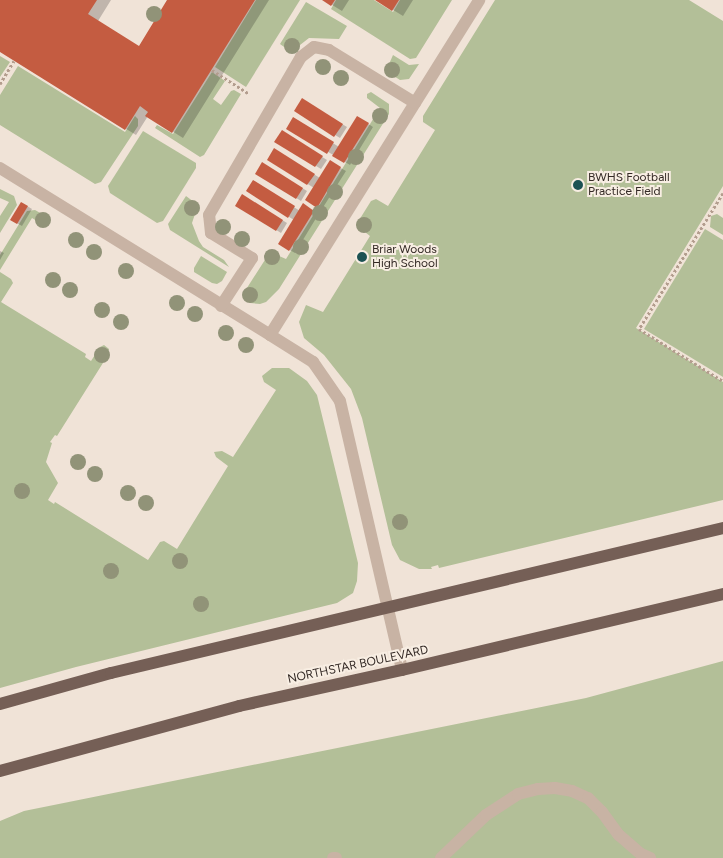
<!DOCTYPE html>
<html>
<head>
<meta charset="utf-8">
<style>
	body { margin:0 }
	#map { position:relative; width:723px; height:858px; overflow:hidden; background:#f0e3d7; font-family:Figtree,sans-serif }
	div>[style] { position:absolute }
	.green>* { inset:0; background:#b3bf98 }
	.shadow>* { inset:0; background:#0003 }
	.building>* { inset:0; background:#c45c41 }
	.path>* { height:3px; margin-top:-1.5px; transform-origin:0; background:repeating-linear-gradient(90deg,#b39d8e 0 2.5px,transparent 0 5px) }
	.minor>* { height:12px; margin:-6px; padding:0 6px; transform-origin:6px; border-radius:6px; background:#c8b3a4 }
	.major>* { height:12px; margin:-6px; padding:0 6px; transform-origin:6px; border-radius:6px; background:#755f56 }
	.trees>* { width:16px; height:16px; margin:-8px; border-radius:50%; background:#919378 }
	.dots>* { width:14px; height:14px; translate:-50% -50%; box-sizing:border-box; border:2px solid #f8eee3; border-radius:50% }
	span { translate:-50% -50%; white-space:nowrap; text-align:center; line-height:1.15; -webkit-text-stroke:4px #f8eee3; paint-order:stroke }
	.poi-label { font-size:12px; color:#332925 }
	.left { translate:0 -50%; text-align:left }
	.street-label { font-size:12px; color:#332925 }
</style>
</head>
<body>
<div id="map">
	<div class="green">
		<div style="clip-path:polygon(256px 0,300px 0,246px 87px,215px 67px)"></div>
		<div style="clip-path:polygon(336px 0,374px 0,393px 12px,400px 0,452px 0,416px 58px,410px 59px,331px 9px)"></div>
		<div style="clip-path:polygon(495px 0,689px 0,723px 21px,723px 186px,636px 328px,723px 382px,723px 500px,439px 568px,438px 565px,431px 567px,432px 569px,419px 569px,400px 560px,392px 545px,362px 418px,351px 389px,324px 355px,304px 338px,299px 322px,306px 305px,323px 312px,370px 236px,356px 225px,371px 201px,376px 199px,388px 206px,435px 130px,423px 122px,423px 116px)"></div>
		<div style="clip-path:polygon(306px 2px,347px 26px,339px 39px,309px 38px,291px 52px,280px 44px)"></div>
		<div style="clip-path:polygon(393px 55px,409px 65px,419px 64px,409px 79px,400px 80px,386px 71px)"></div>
		<div style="clip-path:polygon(0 56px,10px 62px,0 77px)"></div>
		<div style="clip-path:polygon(18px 66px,125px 132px,135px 116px,138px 119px,138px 126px,101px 182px,95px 184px,0 125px,0 95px)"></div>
		<div style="clip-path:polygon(212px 72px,225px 81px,213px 99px,221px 105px,231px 91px,234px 90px,241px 94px,204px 155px,200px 157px,155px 128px,157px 125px,173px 134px)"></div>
		<div style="clip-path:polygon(371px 92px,389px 104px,389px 114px,279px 289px,266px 302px,260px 304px,250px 303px,245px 297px,245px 291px,270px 252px,286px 259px,380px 108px,367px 98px,367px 94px)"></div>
		<div style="clip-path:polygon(143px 131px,196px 163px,196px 168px,163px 221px,157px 223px,110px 193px,108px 186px)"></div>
		<div style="clip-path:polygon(0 189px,14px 196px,17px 205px,0 233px,0 216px,9px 202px,0 198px)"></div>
		<div style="clip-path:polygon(186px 196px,198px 205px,192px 223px,199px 241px,203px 247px,224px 260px,229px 267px,170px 230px,168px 224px)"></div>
		<div style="clip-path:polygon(35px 210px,49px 218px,50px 223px,45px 226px,32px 218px,0 270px,0 255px,27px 211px)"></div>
		<div style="clip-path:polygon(717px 214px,723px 218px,723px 235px,710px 227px,711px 216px)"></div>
		<div style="clip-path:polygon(705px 229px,723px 240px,723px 377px,644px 329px)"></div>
		<div style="clip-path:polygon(201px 256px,227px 272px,222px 281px,217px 284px,212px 283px,194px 272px,194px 268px)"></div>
		<div style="clip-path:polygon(0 272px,11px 279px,13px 283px,1px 302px,86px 354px,85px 357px,91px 361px,100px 347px,104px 345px,109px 349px,108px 355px,57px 436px,55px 435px,50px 442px,52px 443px,46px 462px,58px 483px,48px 500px,54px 504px,55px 502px,148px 560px,160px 542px,164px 541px,177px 549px,228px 466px,216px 457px,214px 452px,222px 451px,233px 457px,276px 390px,264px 382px,262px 376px,272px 368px,289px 368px,307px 381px,317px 395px,358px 563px,357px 581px,353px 593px,337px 603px,76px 667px,0 688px)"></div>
		<div style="clip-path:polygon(723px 661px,723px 858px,0 858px,0 821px,24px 811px,586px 698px)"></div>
	</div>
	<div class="shadow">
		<div style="clip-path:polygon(0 0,111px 0,98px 21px,139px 47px,169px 0,269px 0,183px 138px,148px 116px,136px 135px,0 51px)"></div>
		<div style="clip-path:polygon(324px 0,349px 0,342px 11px)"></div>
		<div style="clip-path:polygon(377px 0,413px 0,403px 16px)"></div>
		<div style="clip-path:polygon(302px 100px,347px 127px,340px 138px,296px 111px)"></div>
		<div style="clip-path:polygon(358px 117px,373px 127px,350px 165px,288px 128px,294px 118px,339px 147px)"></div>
		<div style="clip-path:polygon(282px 132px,327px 160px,321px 169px,276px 141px)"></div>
		<div style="clip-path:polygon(274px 150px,320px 178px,330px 162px,346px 171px,322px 209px,307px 200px,314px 188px,268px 159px)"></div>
		<div style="clip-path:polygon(263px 164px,307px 191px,301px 201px,257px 173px)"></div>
		<div style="clip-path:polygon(253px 181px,300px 211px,303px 205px,318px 215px,295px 253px,279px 244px,294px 220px,247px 191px)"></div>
		<div style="clip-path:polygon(243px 196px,287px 223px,281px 233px,237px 205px)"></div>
		<div style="clip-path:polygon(22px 203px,32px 209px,22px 226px,11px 220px)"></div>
		<div style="clip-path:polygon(0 251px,4px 253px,0 260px)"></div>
	</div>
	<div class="building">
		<div style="clip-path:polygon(0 0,97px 0,88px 14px,139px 46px,167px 0,255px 0,172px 133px,145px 116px,148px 112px,140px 106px,125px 130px,0 52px)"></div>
		<div style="clip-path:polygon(322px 0,335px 0,331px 6px)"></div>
		<div style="clip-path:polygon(375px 0,399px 0,392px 11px)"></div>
		<div style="clip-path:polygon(302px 98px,343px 124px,334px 137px,294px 111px)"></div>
		<div style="clip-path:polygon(357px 116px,369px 123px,344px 163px,332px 156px)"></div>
		<div style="clip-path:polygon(293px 117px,334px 142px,327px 154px,286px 129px)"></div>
		<div style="clip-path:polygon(282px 130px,323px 156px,315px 167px,274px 142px)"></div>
		<div style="clip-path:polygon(274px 148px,315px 174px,307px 185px,267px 160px)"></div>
		<div style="clip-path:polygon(330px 160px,341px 167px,317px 208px,305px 200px)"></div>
		<div style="clip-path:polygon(262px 162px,303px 188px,296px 199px,255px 174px)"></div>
		<div style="clip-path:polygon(253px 180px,295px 206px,288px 218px,246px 191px)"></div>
		<div style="clip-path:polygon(242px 194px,283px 220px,276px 231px,235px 206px)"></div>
		<div style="clip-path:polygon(21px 202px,28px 206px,17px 224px,10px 220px)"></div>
		<div style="clip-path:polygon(303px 203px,314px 211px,289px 251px,278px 244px)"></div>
	</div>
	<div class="path">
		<div style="left:212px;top:70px;width:43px;rotate:32.6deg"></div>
		<div style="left:0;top:84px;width:27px;rotate:-59deg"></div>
		<div style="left:723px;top:193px;width:160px;rotate:121.7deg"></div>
		<div style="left:639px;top:329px;width:99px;rotate:31.8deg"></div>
	</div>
	<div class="minor">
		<div style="left:0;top:168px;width:317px;rotate:31.7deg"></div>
		<div style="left:270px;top:335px;width:395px;rotate:-58deg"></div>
		<div style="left:221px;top:306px;width:57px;rotate:-57.1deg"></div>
		<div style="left:252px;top:258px;width:48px;rotate:-148.6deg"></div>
		<div style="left:211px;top:233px;width:18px;rotate:-96deg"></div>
		<div style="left:209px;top:215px;width:183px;rotate:-59.8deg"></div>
		<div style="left:301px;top:57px;width:16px;rotate:-38deg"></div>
		<div style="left:314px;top:47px;width:15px;rotate:11deg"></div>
		<div style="left:329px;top:50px;width:101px;rotate:31.6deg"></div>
		<div style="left:270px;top:335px;width:51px;rotate:32.1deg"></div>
		<div style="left:313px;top:362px;width:47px;rotate:55.3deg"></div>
		<div style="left:340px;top:401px;width:276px;rotate:77deg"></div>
		<div style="left:333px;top:858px;width:3px"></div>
		<div style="left:441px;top:858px;width:62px;rotate:-43.7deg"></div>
		<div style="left:486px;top:815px;width:38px;rotate:-33deg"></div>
		<div style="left:518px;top:794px;width:21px;rotate:-14deg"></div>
		<div style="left:538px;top:789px;width:17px;rotate:-3deg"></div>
		<div style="left:555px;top:788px;width:17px;rotate:10deg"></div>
		<div style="left:572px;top:791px;width:17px;rotate:24deg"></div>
		<div style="left:588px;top:798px;width:20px;rotate:45deg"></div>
		<div style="left:602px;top:812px;width:29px;rotate:54deg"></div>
		<div style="left:619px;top:835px;width:29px;rotate:41deg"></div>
		<div style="left:641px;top:854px;width:10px;rotate:24deg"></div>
	</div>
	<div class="major">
		<div style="left:0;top:704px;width:115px;rotate:-15.6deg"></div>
		<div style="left:111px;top:673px;width:629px;rotate:-13.33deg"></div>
		<div style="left:0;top:771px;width:248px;rotate:-15.2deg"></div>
		<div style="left:239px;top:706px;width:167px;rotate:-12.5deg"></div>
		<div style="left:402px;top:670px;width:330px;rotate:-13.3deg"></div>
	</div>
	<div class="trees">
		<div style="left:154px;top:14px"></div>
		<div style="left:292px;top:46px"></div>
		<div style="left:323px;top:67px"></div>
		<div style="left:392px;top:70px"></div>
		<div style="left:341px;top:78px"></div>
		<div style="left:380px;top:116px"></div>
		<div style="left:356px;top:157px"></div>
		<div style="left:335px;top:192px"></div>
		<div style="left:192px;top:208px"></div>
		<div style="left:320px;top:213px"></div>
		<div style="left:43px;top:220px"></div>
		<div style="left:364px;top:225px"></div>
		<div style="left:223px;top:227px"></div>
		<div style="left:242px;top:239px"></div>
		<div style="left:76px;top:240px"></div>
		<div style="left:301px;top:247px"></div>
		<div style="left:94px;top:252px"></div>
		<div style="left:272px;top:257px"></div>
		<div style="left:126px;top:271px"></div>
		<div style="left:53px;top:280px"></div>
		<div style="left:70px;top:290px"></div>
		<div style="left:250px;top:295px"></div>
		<div style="left:177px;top:303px"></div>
		<div style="left:102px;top:310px"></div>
		<div style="left:195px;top:314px"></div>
		<div style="left:121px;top:322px"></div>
		<div style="left:226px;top:333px"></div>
		<div style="left:246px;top:345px"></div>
		<div style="left:102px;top:355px"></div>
		<div style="left:78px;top:462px"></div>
		<div style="left:95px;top:474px"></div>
		<div style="left:22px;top:491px"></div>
		<div style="left:128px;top:493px"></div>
		<div style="left:146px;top:503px"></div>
		<div style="left:400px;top:522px"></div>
		<div style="left:180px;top:561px"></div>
		<div style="left:111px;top:571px"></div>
		<div style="left:201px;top:604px"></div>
	</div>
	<div class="dots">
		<div style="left:578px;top:185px;background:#1c5253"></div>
		<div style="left:362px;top:257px;background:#1c5253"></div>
	</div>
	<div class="poi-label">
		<span class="left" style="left:588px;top:185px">BWHS Football<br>Practice Field</span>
		<span class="left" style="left:372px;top:257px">Briar Woods<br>High School</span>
	</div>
	<div class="street-label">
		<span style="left:358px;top:665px;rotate:-12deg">NORTHSTAR BOULEVARD</span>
	</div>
</div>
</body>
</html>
